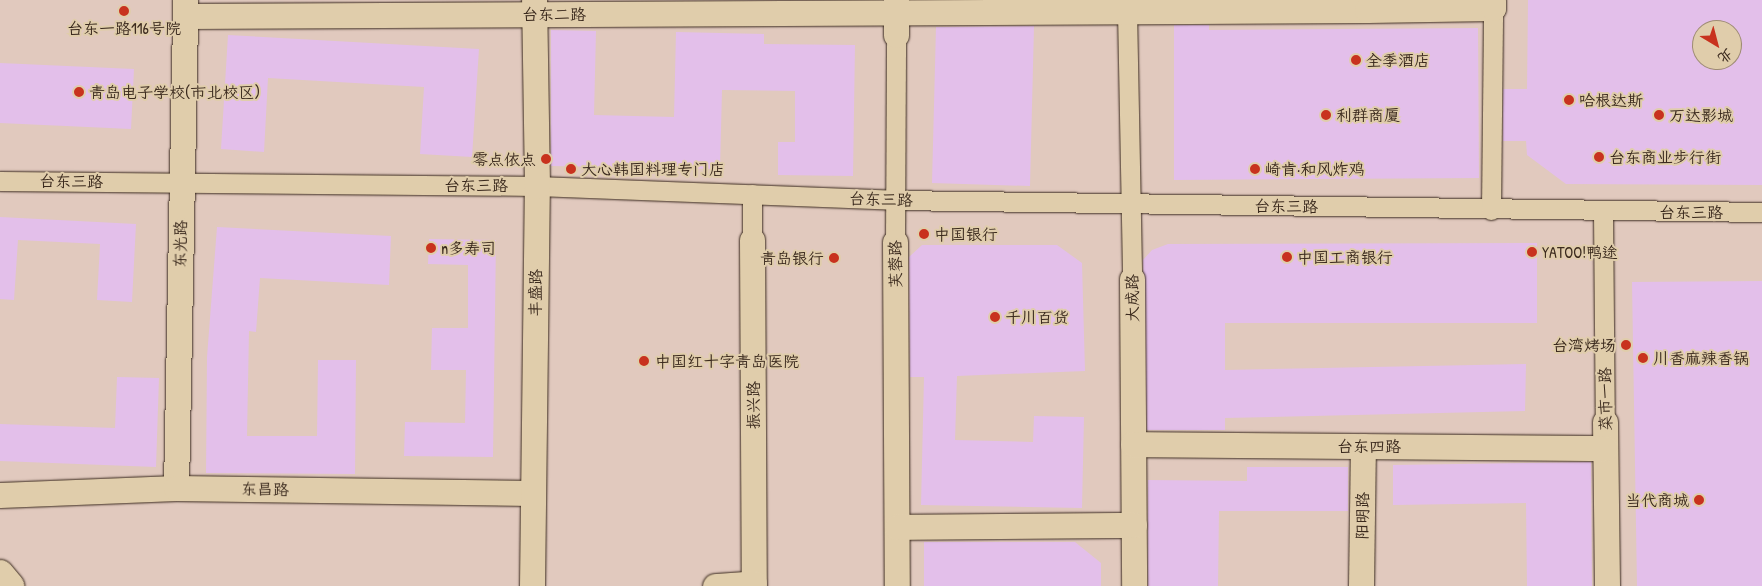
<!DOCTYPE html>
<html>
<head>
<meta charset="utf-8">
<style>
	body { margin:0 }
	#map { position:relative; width:1762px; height:586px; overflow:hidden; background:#e1c9be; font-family:"Patrick Hand","LXGW WenKai TC",sans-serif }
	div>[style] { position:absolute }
	.building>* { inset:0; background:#e3bfea }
	.roads { filter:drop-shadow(0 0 1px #3b2a1e) drop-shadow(0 0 1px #3b2a1e) }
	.pedestrian>* { height:19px; margin:-9.5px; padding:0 9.5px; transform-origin:9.5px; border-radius:9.5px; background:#e0cdab }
	.minor>* { height:25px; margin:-12.5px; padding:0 12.5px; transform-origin:12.5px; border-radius:12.5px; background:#e0cdab }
	.secondary>* { height:28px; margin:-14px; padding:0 14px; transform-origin:14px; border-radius:14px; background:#e0cdab }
	.dots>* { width:14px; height:14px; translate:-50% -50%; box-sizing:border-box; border:2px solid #e0cdab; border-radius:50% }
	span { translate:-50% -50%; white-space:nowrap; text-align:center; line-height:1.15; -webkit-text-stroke:4px #e0cdab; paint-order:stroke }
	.street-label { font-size:16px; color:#3b2a1e }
	.poi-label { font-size:16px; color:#3b2a1e }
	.left { translate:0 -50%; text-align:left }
	.right { translate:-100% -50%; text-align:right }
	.north { position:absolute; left:1692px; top:20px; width:50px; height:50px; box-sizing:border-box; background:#e0cdab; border:1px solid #9e8c73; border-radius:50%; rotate:143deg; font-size:14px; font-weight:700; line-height:20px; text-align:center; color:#3b2a1e }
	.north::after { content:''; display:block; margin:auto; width:18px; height:22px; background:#c8321e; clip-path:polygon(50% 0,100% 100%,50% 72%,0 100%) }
</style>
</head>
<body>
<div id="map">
	<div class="building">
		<div style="clip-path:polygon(evenodd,1528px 0,1762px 0,1762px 185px,1566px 184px,1527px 155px,1526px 141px,1503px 141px,1503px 89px,1527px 89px,1528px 0,1702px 30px,1732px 30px,1732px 60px,1702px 60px,1702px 30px)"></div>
		<div style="clip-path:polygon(1174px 25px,1209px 25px,1209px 30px,1478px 28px,1479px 178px,1174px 180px)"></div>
		<div style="clip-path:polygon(1034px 26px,1030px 186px,932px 183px,936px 27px)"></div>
		<div style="clip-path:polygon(551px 30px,596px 31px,594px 115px,674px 117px,676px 32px,764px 34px,764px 44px,855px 45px,853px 176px,778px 175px,778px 142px,795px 142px,795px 91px,722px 90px,720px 169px,551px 166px)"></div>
		<div style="clip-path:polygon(228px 35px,479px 49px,472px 157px,420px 154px,424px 87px,268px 78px,264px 152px,221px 149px)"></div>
		<div style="clip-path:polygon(0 63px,134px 69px,131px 129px,0 123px)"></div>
		<div style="clip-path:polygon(0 217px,136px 224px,132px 302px,97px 300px,100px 244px,18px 240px,14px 300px,0 299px)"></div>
		<div style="clip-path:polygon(217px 227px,391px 236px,389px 285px,260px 278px,256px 332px,249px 331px,247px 436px,317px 436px,318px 360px,356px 360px,355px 474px,206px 473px,207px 357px)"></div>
		<div style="clip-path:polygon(429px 239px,496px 240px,493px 457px,404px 456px,405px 422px,465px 423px,466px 370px,431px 370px,432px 328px,468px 328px,468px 265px,428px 264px)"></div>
		<div style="clip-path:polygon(1537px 243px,1537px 323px,1225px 323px,1225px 370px,1526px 364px,1525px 411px,1225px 418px,1225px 430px,1147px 430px,1143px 260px,1152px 250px,1168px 244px)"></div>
		<div style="clip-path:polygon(922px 245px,1057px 245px,1082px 263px,1085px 371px,957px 376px,955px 440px,1033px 442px,1034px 416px,1084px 417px,1082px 508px,921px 505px,924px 377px,910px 377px,909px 257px)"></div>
		<div style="clip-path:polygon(1762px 281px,1762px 586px,1637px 586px,1632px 282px)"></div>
		<div style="clip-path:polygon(117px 377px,159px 378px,156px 467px,0 461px,0 424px,115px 428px)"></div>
		<div style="clip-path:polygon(1591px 462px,1592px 586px,1527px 586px,1526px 503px,1393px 505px,1393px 465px)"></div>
		<div style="clip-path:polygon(1247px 467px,1348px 467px,1348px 511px,1219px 511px,1218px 586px,1148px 586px,1148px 480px,1247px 481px)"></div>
		<div style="clip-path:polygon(924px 542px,1075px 542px,1101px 563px,1101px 586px,924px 586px)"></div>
	</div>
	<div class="roads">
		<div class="pedestrian">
			<div style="left:1127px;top:10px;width:269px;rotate:88.9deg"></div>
			<div style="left:0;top:181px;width:537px;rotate:0.53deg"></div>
			<div style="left:537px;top:186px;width:357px;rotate:2.2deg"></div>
			<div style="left:894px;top:200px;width:868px;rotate:0.79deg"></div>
			<div style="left:752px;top:194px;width:46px;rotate:90deg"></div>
			<div style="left:1491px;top:210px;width:202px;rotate:-89.4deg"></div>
			<div style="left:1603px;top:212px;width:210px;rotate:89.5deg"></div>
			<div style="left:895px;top:242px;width:207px;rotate:-89.7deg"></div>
		</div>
		<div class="minor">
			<div style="left:185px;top:16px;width:1182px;rotate:-0.29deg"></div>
			<div style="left:1367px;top:10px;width:126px;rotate:-0.9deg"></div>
			<div style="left:1493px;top:8px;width:8px;rotate:-90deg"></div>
			<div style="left:896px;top:35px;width:35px;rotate:-90deg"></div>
			<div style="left:752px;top:240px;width:346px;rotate:89.7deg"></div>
			<div style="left:895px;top:242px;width:344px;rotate:89.7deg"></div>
			<div style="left:1132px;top:279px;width:307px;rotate:89.6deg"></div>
			<div style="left:1605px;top:422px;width:164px;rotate:89.3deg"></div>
			<div style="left:1133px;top:444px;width:472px;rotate:0.5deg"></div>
			<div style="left:176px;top:488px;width:488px;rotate:-88.9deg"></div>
			<div style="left:0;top:495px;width:176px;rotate:-2.3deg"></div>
			<div style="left:176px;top:488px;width:355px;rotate:0.8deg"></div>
			<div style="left:897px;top:527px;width:237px;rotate:-0.5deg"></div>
			<div style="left:532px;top:586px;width:400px;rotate:-89.3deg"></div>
			<div style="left:537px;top:186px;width:186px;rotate:-90.9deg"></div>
			<div style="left:715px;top:586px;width:39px;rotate:-4deg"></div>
			<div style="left:1361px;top:586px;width:140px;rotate:-89.2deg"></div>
		</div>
		<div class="secondary">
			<div style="left:0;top:574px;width:16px;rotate:50deg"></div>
		</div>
	</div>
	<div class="dots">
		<div style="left:124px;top:11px;background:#c8321e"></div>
		<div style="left:1356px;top:60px;background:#c8321e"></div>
		<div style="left:79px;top:92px;background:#c8321e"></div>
		<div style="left:1569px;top:100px;background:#c8321e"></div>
		<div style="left:1326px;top:115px;background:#c8321e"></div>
		<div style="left:1659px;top:115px;background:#c8321e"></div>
		<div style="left:1599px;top:157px;background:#c8321e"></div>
		<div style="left:546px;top:159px;background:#c8321e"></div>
		<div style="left:571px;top:169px;background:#c8321e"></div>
		<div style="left:1255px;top:169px;background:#c8321e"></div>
		<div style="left:924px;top:234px;background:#c8321e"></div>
		<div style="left:431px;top:248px;background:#c8321e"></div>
		<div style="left:1532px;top:252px;background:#c8321e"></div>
		<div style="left:1287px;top:257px;background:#c8321e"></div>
		<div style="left:834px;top:258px;background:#c8321e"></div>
		<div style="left:995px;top:317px;background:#c8321e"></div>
		<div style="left:1626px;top:345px;background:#c8321e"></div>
		<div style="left:1643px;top:358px;background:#c8321e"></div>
		<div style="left:644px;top:361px;background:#c8321e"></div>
		<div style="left:1699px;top:500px;background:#c8321e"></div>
	</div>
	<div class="street-label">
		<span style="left:554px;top:14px">台东二路</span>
		<span style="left:71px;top:181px;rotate:1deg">台东三路</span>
		<span style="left:476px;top:185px">台东三路</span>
		<span style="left:881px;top:199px;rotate:2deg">台东三路</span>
		<span style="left:1286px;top:206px;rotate:1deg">台东三路</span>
		<span style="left:1691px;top:212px">台东三路</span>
		<span style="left:180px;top:244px;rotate:-89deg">东光路</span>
		<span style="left:895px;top:264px;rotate:-91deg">芙蓉路</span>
		<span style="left:535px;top:293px;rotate:-89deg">丰盛路</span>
		<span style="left:1132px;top:298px;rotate:-91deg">大成路</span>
		<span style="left:1605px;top:399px;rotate:-91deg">菜市一路</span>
		<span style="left:753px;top:405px;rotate:-90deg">振兴路</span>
		<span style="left:1369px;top:446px">台东四路</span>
		<span style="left:265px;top:489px;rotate:1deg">东昌路</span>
		<span style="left:1362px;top:516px;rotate:-89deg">阳明路</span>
	</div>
	<div class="poi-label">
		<span style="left:124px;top:28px">台东一路116号院</span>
		<span class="left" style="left:1366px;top:60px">全季酒店</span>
		<span class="left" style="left:89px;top:92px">青岛电子学校(市北校区)</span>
		<span class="left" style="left:1579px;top:100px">哈根达斯</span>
		<span class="left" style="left:1336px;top:115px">利群商厦</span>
		<span class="left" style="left:1669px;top:115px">万达影城</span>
		<span class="left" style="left:1609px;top:157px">台东商业步行街</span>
		<span class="right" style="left:536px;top:159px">零点依点</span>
		<span class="left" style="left:581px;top:169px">大心韩国料理专门店</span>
		<span class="left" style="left:1265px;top:169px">崎肯·和风炸鸡</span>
		<span class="left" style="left:934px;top:234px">中国银行</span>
		<span class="left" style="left:441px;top:248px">n多寿司</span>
		<span class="left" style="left:1542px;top:252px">YATOO!鸭途</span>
		<span class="left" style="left:1297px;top:257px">中国工商银行</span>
		<span class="right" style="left:824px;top:258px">青岛银行</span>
		<span class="left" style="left:1005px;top:317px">千川百货</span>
		<span class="right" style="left:1616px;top:345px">台湾烤场</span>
		<span class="left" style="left:1653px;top:358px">川香麻辣香锅</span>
		<span class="left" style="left:655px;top:361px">中国红十字青岛医院</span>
		<span class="right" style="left:1689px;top:500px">当代商城</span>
	</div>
	<div class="north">北</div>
</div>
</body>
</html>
